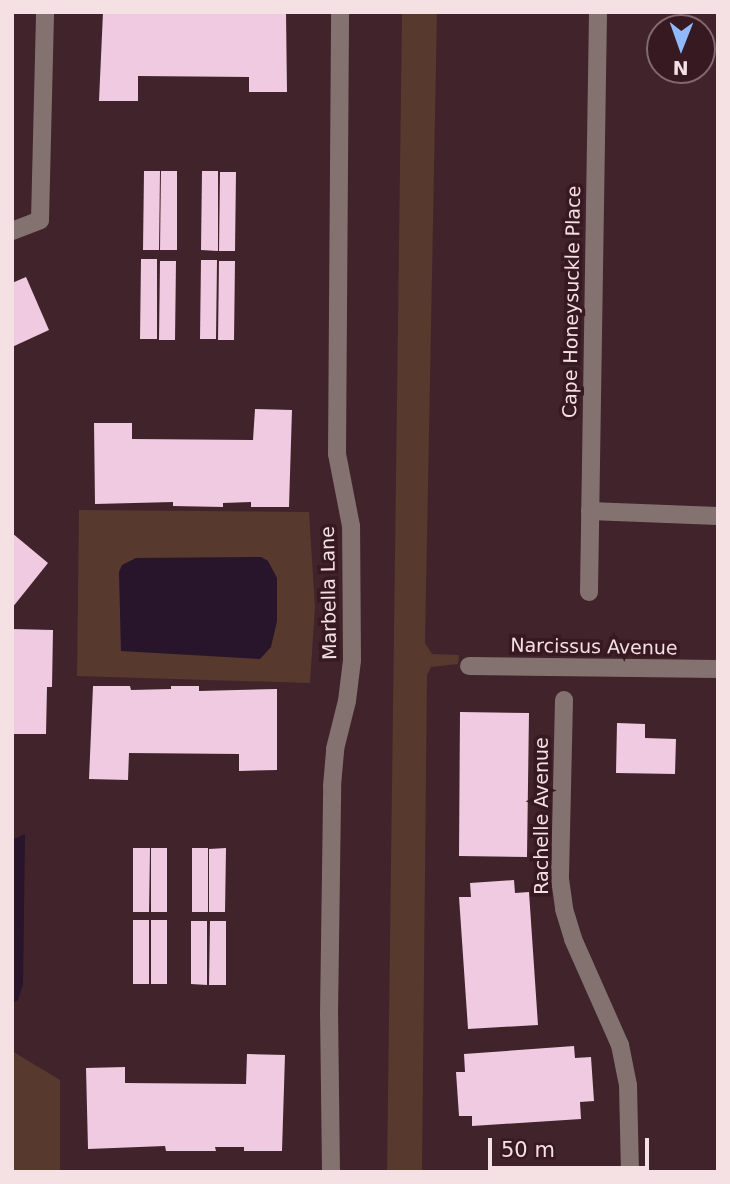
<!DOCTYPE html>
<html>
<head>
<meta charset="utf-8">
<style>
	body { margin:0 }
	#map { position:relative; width:730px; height:1184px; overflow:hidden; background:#41232b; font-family:"DejaVu Sans",sans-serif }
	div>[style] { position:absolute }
	.green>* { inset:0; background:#57392d }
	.water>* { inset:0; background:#28142b }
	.building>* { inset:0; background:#efcae0 }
	.minor>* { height:18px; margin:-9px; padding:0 9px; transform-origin:9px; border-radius:9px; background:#837270 }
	span { translate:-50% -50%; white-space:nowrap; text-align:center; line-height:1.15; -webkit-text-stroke:7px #361921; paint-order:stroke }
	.street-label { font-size:19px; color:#f5e0e4 }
	.frame { position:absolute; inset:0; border:14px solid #f5e0e4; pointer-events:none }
	.north { position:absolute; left:646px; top:14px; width:70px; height:70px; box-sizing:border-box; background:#361921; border:2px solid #82696f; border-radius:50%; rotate:181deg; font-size:19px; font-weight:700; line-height:28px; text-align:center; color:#f5e0e4 }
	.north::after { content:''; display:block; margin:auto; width:24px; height:32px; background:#8fb8fd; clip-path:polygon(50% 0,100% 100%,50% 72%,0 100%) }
	.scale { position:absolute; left:488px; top:1138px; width:161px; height:32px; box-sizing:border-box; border:4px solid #f5e0e4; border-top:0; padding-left:9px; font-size:21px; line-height:24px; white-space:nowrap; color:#f5e0e4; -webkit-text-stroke:5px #361921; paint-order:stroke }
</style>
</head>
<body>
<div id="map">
	<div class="green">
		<div style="clip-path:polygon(402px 12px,437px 12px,425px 643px,432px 654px,459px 655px,458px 664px,431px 667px,427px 675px,422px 1172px,387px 1172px)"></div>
		<div style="clip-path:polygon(79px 510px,309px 512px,315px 607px,310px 683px,77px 676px)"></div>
		<div style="clip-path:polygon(12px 1051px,60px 1080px,60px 1172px,12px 1172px)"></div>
	</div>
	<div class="water">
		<div style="clip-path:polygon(261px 557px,268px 561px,277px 578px,277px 621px,271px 647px,260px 659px,121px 651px,119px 572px,122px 565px,136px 558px)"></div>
		<div style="clip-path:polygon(25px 834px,23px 984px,18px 1000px,12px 1003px,12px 840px)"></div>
	</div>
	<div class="building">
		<div style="clip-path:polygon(103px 12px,286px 12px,287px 92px,249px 92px,249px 77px,138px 76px,138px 101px,99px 101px)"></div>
		<div style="clip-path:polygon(144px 171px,160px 171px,159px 250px,143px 250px)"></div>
		<div style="clip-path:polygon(161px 171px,177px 171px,177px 250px,160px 250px)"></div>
		<div style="clip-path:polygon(202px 171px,218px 171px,218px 251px,201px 250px)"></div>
		<div style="clip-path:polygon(220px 172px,236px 172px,235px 251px,219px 251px)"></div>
		<div style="clip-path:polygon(141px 259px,157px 259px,157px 339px,140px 339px)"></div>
		<div style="clip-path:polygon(201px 260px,217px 260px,216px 339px,200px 339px)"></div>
		<div style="clip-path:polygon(160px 261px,176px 261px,175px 340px,159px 340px)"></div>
		<div style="clip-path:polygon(219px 261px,235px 261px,234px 340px,218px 340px)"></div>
		<div style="clip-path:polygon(26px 277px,49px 330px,12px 347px,12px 283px)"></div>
		<div style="clip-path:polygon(255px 409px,292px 410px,289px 507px,251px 507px,251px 502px,223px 503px,223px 507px,173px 506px,173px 502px,95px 504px,94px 423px,132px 423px,132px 439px,253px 440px)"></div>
		<div style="clip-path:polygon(12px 533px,48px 563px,12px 608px)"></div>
		<div style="clip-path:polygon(12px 629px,53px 630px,52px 687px,47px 687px,46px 734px,12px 734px)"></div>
		<div style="clip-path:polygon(93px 686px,130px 686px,131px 690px,171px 689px,171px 686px,199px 686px,199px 691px,277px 689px,277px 770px,239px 771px,239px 754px,129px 753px,128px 780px,89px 779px)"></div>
		<div style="clip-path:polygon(460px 712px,529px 713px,527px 857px,459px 856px)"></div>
		<div style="clip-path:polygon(617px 723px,645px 724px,645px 738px,676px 739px,675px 774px,616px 773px)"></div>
		<div style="clip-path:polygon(133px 848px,150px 848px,149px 912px,133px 912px)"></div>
		<div style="clip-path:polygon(151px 848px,167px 848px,167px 912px,151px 912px)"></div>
		<div style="clip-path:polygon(192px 848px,208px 848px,208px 912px,192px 912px)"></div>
		<div style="clip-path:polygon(226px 848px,225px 912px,209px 912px,209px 849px)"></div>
		<div style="clip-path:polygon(514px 880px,515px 893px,529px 892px,538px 1025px,468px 1029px,459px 897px,471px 897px,470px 883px)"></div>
		<div style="clip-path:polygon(133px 920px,149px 920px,149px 984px,133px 984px)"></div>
		<div style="clip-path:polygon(151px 920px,167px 920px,167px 984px,151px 984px)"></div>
		<div style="clip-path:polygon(191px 921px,207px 921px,207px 985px,191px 984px)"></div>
		<div style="clip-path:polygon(210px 921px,226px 921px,226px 985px,209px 985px)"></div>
		<div style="clip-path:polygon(574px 1046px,575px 1058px,591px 1057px,594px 1101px,580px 1102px,581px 1119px,472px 1126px,472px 1116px,459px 1116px,456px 1072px,465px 1072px,464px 1054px)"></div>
		<div style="clip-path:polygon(247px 1054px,285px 1055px,282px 1151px,244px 1151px,244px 1147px,215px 1147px,216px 1151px,166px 1151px,165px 1146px,88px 1149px,86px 1068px,125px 1067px,125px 1083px,246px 1084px)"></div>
	</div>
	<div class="minor">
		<div style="left:12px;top:231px;width:30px;rotate:-21deg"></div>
		<div style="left:40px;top:220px;width:208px;rotate:-88.6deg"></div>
		<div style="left:590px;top:511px;width:128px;rotate:2.2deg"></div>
		<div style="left:589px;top:592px;width:580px;rotate:-89.11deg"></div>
		<div style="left:469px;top:666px;width:249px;rotate:0.7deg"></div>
		<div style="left:564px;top:700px;width:179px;rotate:91.3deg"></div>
		<div style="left:560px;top:879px;width:30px;rotate:82deg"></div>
		<div style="left:564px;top:909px;width:31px;rotate:73deg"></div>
		<div style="left:573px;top:939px;width:116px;rotate:66.1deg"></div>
		<div style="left:620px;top:1045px;width:41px;rotate:78.7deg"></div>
		<div style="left:628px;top:1085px;width:87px;rotate:88.7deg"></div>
		<div style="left:331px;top:1172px;width:157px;rotate:-90.7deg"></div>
		<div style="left:329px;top:1015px;width:229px;rotate:-89.2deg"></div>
		<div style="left:332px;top:786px;width:37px;rotate:-85deg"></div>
		<div style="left:335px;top:749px;width:49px;rotate:-76deg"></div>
		<div style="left:347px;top:701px;width:41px;rotate:-83deg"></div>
		<div style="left:352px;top:660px;width:134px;rotate:-90.4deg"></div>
		<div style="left:351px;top:526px;width:73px;rotate:-101deg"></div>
		<div style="left:337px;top:454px;width:442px;rotate:-89.6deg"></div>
	</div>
	<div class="street-label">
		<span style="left:572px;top:302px;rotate:-89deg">Cape Honeysuckle Place</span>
		<span style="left:329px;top:593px;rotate:-91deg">Marbella Lane</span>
		<span style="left:594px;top:647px;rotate:1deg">Narcissus Avenue</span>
		<span style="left:542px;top:816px;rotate:-90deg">Rachelle Avenue</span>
	</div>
	<div class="frame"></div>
	<div class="north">N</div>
	<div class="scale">50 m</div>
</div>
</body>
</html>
